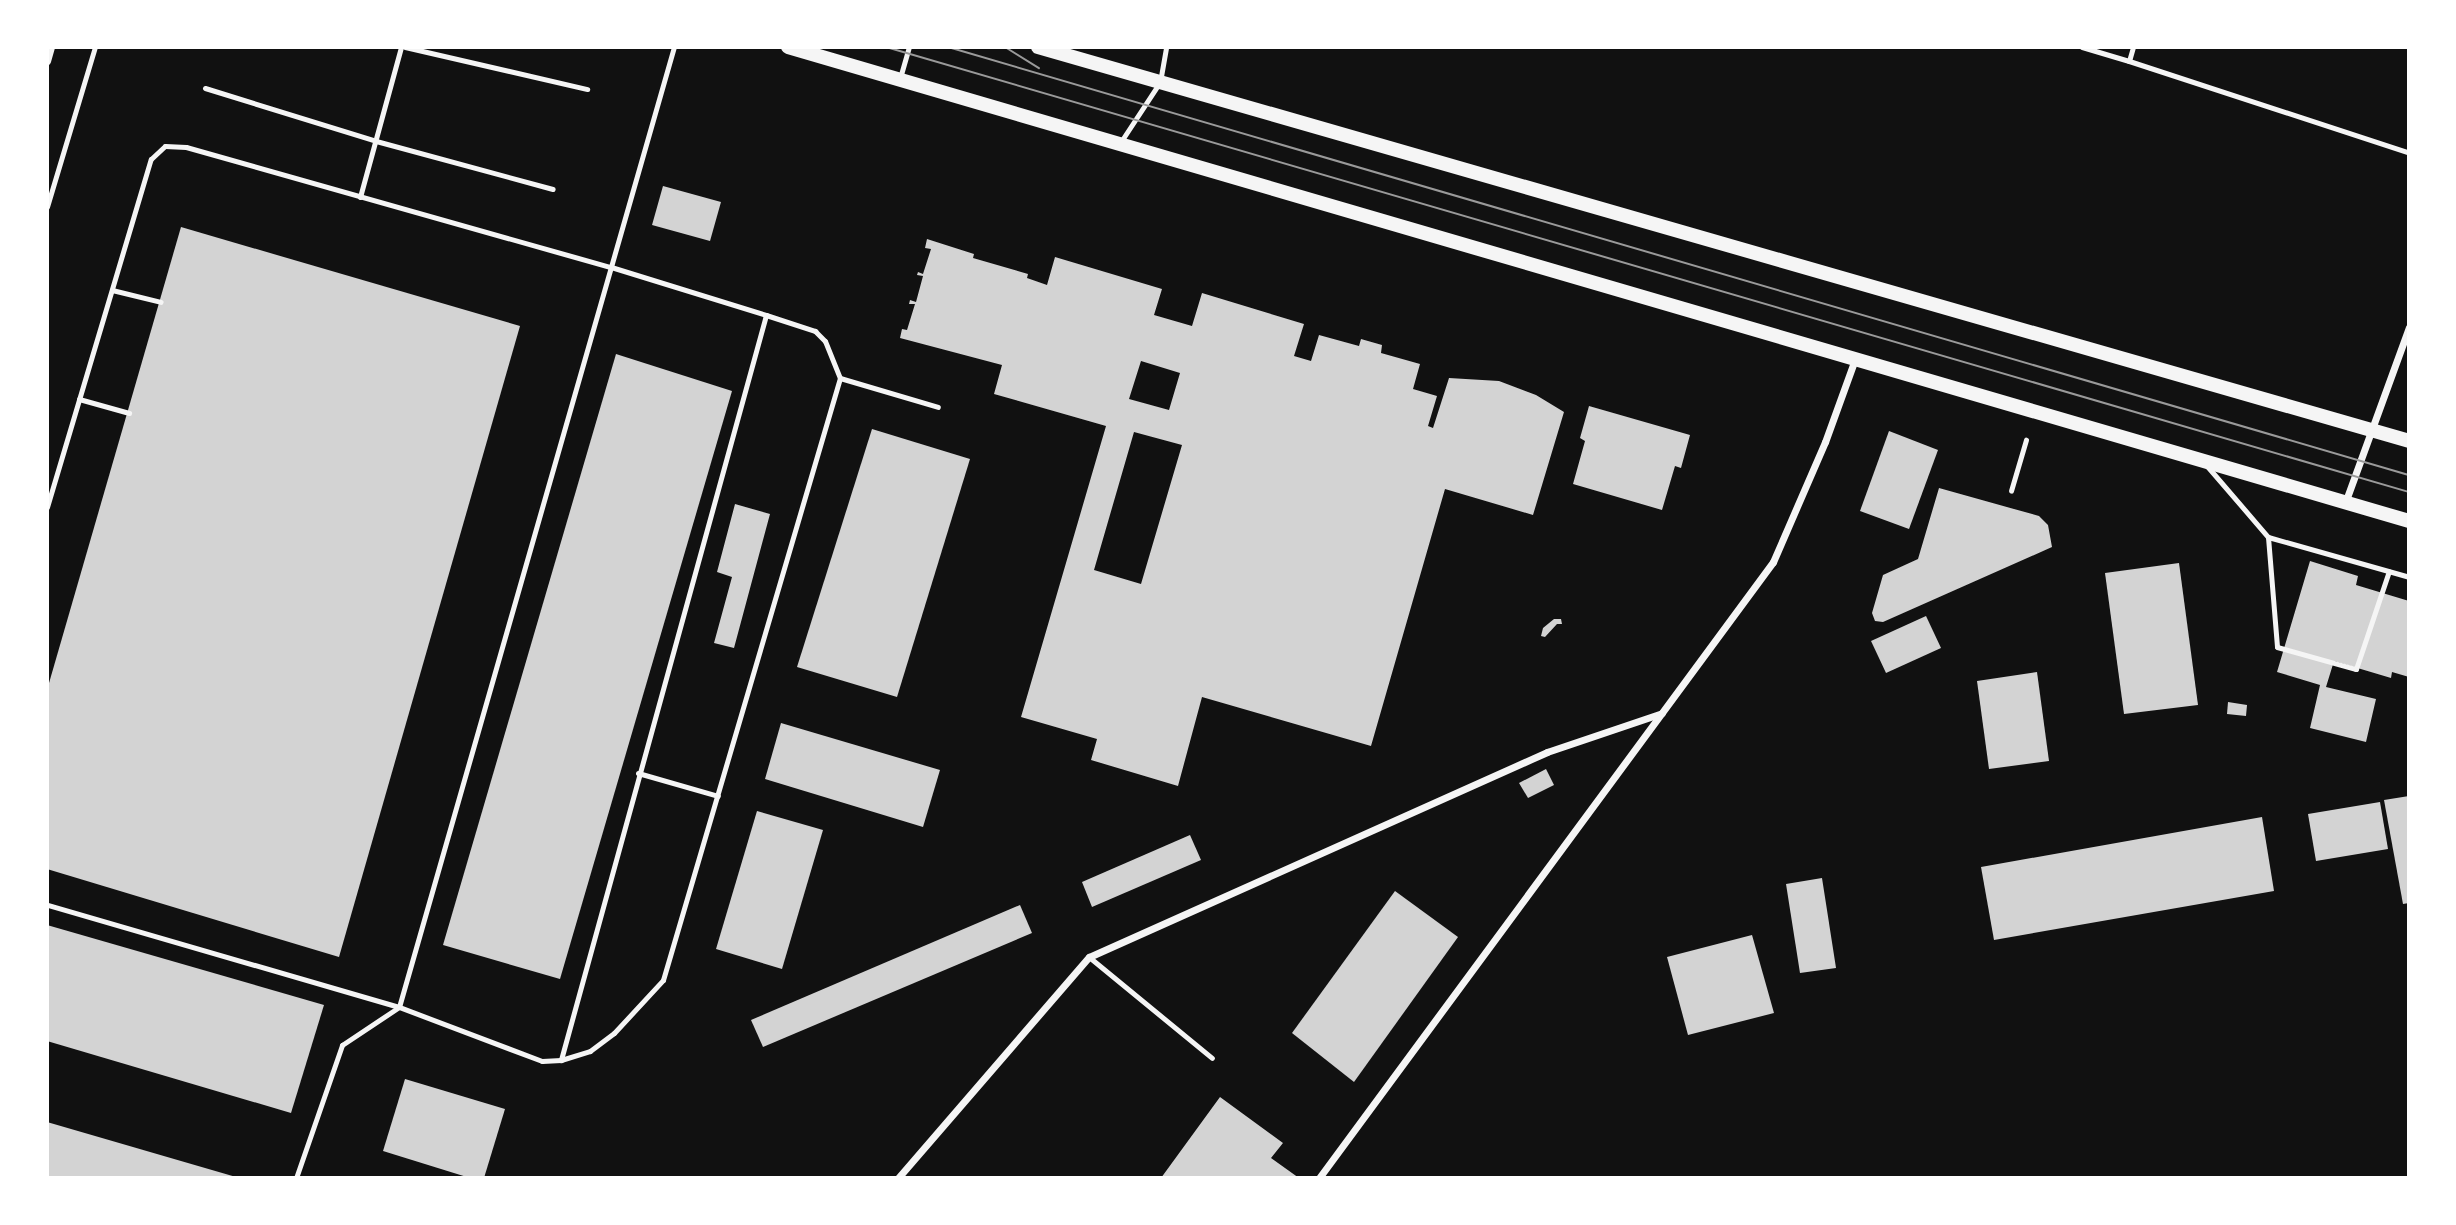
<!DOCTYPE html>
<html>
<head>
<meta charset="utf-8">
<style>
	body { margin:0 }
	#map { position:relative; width:2456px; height:1225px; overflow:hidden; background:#111; font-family:"Roboto Condensed",sans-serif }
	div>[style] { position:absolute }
	.building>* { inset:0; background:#d3d3d3 }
	.path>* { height:4.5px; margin:-2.25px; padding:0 2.25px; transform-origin:2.25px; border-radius:2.25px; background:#f5f5f5 }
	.service>* { height:5px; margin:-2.5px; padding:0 2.5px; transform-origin:2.5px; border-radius:2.5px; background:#f5f5f5 }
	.minor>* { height:7px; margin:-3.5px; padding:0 3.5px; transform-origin:3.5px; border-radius:3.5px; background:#f5f5f5 }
	.secondary>* { height:14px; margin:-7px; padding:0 7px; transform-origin:7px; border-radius:7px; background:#f5f5f5 }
	.tram>* { height:2px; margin:-1px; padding:0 1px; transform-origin:1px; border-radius:1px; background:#9a9a9a }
	span { translate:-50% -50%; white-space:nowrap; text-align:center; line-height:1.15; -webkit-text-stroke:6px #fff; paint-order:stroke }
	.frame { position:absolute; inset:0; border:49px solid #fff; pointer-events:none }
</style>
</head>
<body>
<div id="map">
	<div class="building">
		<div style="clip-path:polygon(663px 186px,721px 202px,710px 241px,652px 225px)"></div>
		<div style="clip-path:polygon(181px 227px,520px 326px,339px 957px,47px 869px,47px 690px)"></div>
		<div style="clip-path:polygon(evenodd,927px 239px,974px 254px,973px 258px,1028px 274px,1027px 278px,1047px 285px,1055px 257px,1162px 289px,1154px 315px,1192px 326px,1202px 293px,1304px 324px,1294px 356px,1311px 361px,1319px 335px,1359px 346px,1361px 339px,1382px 345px,1381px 353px,1420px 364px,1413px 389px,1437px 396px,1428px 426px,1433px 428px,1449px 378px,1499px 381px,1536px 395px,1564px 412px,1533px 515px,1445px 489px,1371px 746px,1202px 697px,1178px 786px,1091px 760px,1097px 739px,1021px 717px,1106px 426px,994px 394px,1002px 365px,900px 338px,902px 329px,907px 330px,915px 304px,909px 304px,910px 300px,916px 302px,923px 276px,917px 275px,918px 272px,923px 274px,931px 249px,925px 248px,927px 239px,1141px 361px,1180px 373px,1169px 410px,1129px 399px,1141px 361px,927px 239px,1134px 432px,1182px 445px,1141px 584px,1094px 570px,1134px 432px)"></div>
		<div style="clip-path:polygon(616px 354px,732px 391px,560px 979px,443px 945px)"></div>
		<div style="clip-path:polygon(1589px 406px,1690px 435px,1681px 468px,1675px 466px,1662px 510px,1573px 484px,1585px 441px,1580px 438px)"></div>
		<div style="clip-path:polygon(872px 429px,970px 459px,897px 697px,797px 667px)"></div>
		<div style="clip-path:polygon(1889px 431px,1938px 450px,1909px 529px,1860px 511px)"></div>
		<div style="clip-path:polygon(1939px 488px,2039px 516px,2048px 525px,2052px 547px,1883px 622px,1875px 621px,1872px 613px,1883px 575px,1918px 559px)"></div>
		<div style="clip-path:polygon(735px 504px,770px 514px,734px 648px,714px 643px,732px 577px,717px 572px)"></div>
		<div style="clip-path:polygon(2310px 561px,2358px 576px,2356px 585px,2409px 601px,2409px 677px,2392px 672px,2391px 678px,2334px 661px,2326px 687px,2376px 699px,2366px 742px,2310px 728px,2320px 685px,2277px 672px)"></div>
		<div style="clip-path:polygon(2179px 563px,2198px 705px,2124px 714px,2105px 573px)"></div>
		<div style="clip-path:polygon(1926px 616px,1941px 648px,1886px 673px,1871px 641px)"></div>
		<div style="clip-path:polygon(1554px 619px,1561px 619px,1562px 624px,1557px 624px,1545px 637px,1541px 636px,1543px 628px)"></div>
		<div style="clip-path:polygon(2037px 672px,2049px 761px,1989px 769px,1977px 681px)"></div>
		<div style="clip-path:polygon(2228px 702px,2247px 705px,2246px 716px,2227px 714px)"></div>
		<div style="clip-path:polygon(781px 723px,940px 770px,923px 827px,765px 779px)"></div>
		<div style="clip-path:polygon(1546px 769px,1554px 785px,1528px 798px,1519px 783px)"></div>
		<div style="clip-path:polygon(2409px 796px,2409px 903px,2403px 904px,2384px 800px)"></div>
		<div style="clip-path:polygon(2380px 802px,2388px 849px,2316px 861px,2308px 814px)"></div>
		<div style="clip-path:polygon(757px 811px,823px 830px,782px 969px,716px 949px)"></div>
		<div style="clip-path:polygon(2262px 817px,2274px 891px,1994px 940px,1981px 867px)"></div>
		<div style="clip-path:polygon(1190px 835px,1201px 860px,1092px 907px,1082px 882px)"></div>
		<div style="clip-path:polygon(1822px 878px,1836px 968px,1800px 973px,1786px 884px)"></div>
		<div style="clip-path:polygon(1395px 891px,1458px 937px,1354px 1082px,1292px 1033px)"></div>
		<div style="clip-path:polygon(1020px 905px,1032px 933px,763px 1047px,751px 1020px)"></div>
		<div style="clip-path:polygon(47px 925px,324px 1005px,291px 1113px,47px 1041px)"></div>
		<div style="clip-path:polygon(1752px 935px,1774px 1013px,1688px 1035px,1667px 957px)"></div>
		<div style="clip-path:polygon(405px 1079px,505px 1109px,484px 1178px,470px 1178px,383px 1151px)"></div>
		<div style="clip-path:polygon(1220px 1097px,1283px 1143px,1271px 1158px,1299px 1178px,1161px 1178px)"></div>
		<div style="clip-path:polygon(47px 1122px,236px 1177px,236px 1178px,47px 1178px)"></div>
	</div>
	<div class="path">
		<div style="left:47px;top:207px;width:167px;rotate:-73.3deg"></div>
		<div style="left:2011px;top:491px;width:53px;rotate:-73.6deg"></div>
	</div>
	<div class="service">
		<div style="left:405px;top:47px;width:187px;rotate:13deg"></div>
		<div style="left:2082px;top:47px;width:49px;rotate:16.6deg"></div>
		<div style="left:2129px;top:61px;width:15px;rotate:-74deg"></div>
		<div style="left:2129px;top:61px;width:293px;rotate:18.1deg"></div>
		<div style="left:900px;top:78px;width:32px;rotate:-74deg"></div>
		<div style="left:205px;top:88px;width:179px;rotate:17.2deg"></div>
		<div style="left:376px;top:141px;width:183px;rotate:15.2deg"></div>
		<div style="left:1120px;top:143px;width:73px;rotate:-56.7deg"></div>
		<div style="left:1160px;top:82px;width:36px;rotate:-80deg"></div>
		<div style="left:360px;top:197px;width:156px;rotate:-74.7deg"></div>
		<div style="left:112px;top:290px;width:50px;rotate:13.8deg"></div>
		<div style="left:766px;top:315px;width:52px;rotate:18.1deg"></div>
		<div style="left:815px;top:331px;width:14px;rotate:45deg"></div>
		<div style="left:825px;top:341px;width:40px;rotate:68deg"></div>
		<div style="left:840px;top:378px;width:102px;rotate:16.5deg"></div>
		<div style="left:79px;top:399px;width:52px;rotate:15.6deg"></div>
		<div style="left:2207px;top:466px;width:94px;rotate:49.3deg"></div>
		<div style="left:2268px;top:537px;width:147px;rotate:15.8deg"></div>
		<div style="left:47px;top:507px;width:363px;rotate:-73.4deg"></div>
		<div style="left:151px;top:159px;width:19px;rotate:-43deg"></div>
		<div style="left:165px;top:146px;width:21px;rotate:3deg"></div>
		<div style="left:186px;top:147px;width:442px;rotate:15.8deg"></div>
		<div style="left:611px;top:267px;width:162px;rotate:17.2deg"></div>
		<div style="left:766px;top:315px;width:773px;rotate:105.39deg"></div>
		<div style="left:561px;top:1060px;width:19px;rotate:177deg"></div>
		<div style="left:542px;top:1061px;width:153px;rotate:-159.3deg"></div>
		<div style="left:399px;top:1007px;width:366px;rotate:-163.8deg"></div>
		<div style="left:2268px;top:537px;width:110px;rotate:85.3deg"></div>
		<div style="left:2277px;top:647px;width:82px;rotate:15.6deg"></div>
		<div style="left:2356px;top:669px;width:103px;rotate:-71.4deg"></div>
		<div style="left:638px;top:773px;width:83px;rotate:16deg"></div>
		<div style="left:1089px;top:957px;width:159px;rotate:39.4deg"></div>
		<div style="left:561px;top:1060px;width:30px;rotate:-17deg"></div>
		<div style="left:590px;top:1051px;width:30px;rotate:-37deg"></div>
		<div style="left:614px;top:1033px;width:72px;rotate:-47.2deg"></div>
		<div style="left:663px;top:980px;width:627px;rotate:-73.62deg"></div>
		<div style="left:296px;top:1178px;width:141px;rotate:-70.9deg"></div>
		<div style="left:342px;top:1045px;width:69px;rotate:-33.7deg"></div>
		<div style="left:399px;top:1007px;width:999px;rotate:-74.02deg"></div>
	</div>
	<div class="minor">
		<div style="left:47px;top:61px;width:15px;rotate:-74deg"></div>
		<div style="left:2345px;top:503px;width:187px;rotate:-70deg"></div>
		<div style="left:898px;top:1178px;width:292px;rotate:-49.2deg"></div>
		<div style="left:1089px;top:957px;width:502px;rotate:-24.11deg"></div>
		<div style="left:1547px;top:752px;width:121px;rotate:-18.7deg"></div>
		<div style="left:1319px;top:1178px;width:765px;rotate:-53.61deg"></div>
		<div style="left:1773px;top:562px;width:131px;rotate:-66.6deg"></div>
		<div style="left:1825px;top:442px;width:88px;rotate:-70.1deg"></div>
	</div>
	<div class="secondary">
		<div style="left:788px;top:47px;width:1689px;rotate:16.3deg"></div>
		<div style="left:1038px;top:47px;width:1426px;rotate:16.03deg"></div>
	</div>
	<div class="tram">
		<div style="left:886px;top:47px;width:1587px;rotate:16.29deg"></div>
		<div style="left:948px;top:47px;width:1522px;rotate:16.33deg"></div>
		<div style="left:1005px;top:47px;width:40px;rotate:32deg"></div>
	</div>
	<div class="frame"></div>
</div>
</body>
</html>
